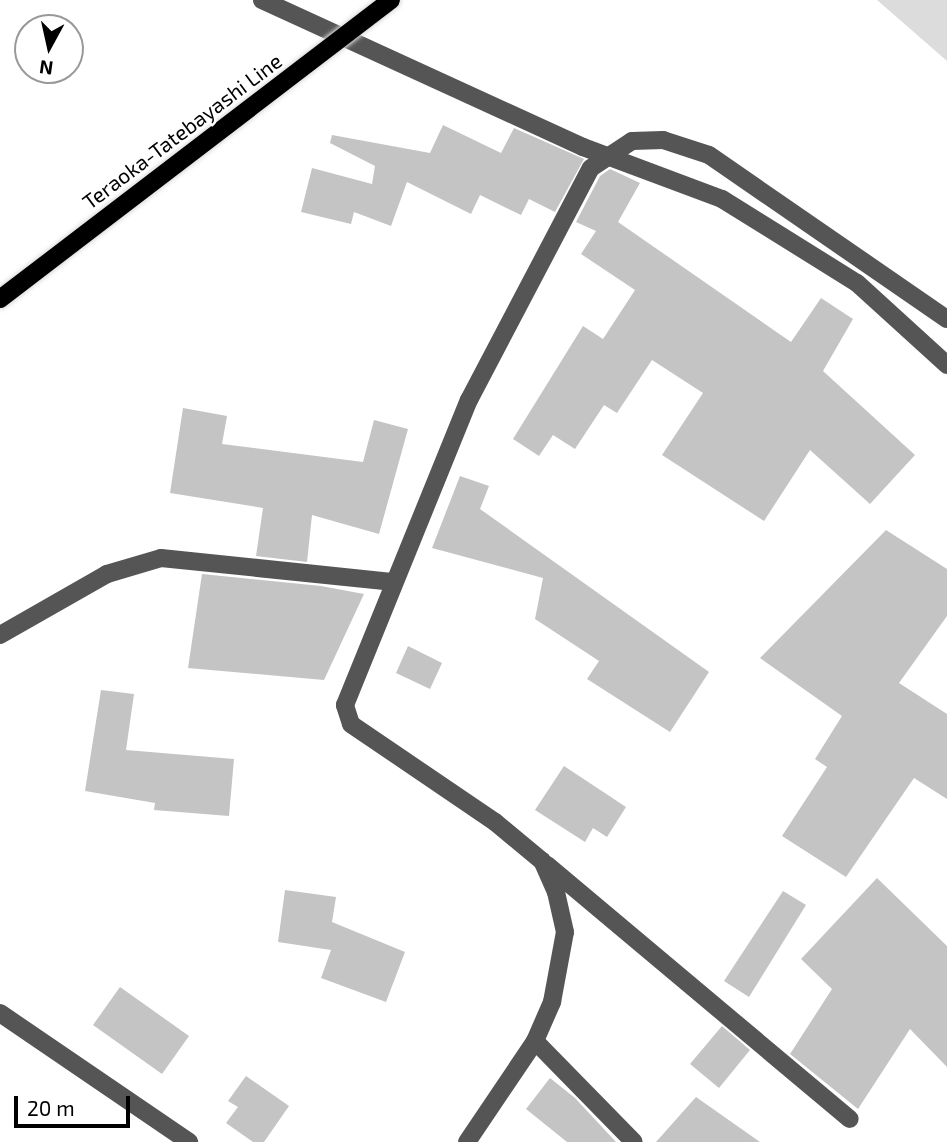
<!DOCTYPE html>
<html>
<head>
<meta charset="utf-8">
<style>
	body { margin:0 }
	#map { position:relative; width:947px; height:1142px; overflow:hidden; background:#fff; font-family:"Exo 2",sans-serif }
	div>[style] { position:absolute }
	.green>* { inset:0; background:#dcdcdc }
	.building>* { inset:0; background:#c4c4c4 }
	.minor>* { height:18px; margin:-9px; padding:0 9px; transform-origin:9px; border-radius:9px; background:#555 }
	.bridges { filter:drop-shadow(0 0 2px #dbdbdb) drop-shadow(0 0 2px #dbdbdb) }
	.major-bridge>* { height:18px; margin:-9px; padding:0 9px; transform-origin:9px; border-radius:9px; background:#000 }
	span { translate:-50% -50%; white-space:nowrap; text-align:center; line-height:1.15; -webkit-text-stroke:5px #fff; paint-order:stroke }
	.street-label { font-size:21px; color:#000 }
	.north { position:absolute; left:14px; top:14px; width:70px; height:70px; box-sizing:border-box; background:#fff; border:2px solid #999; border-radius:50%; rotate:188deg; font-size:19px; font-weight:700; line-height:28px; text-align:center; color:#000 }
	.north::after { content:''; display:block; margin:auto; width:24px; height:32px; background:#000; clip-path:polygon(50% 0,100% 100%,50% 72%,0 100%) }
	.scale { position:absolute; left:14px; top:1096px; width:116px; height:32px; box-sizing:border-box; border:4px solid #000; border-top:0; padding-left:9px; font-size:21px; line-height:24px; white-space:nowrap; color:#000; -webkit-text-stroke:5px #fff; paint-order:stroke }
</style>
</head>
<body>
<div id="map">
	<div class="green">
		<div style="clip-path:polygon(877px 0,947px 0,947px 61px)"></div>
	</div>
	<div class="building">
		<div style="clip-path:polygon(443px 125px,501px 153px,514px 128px,584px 159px,555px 212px,529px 199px,521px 215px,480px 195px,471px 214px,407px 182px,391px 226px,354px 212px,351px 224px,301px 212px,312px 168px,372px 184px,375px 166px,330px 143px,332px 135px,430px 153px)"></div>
		<div style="clip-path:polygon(610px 169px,640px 183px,618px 222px,791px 342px,821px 298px,853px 319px,823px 371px,915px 455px,870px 504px,810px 450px,764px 521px,662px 455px,703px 393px,652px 360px,617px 413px,604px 405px,575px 449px,553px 435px,539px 456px,513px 439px,583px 326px,603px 339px,635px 290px,581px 254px,596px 231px,576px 222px,600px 176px)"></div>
		<div style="clip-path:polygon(183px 408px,227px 416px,222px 444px,363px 462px,374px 420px,408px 429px,379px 534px,312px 515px,307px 562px,256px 556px,263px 508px,170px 493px)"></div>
		<div style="clip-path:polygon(460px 476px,489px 486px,480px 509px,709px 672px,670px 732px,587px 679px,599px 661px,535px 619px,543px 578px,432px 548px)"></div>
		<div style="clip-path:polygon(886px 530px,947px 569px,947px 616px,899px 683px,947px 714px,947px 799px,914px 778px,846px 877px,782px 836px,827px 767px,815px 759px,842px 716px,760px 658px)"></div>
		<div style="clip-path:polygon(202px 574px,321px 586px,364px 594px,324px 680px,188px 668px)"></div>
		<div style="clip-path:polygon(408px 646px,442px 663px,430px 689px,396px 673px)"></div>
		<div style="clip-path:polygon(101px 690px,134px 694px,126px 750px,234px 759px,229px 816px,154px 810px,155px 803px,85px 791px)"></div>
		<div style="clip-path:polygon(564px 766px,626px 807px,607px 837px,593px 828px,585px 842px,535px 810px)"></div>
		<div style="clip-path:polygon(877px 878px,947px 946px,947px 1067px,910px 1029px,858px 1109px,790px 1054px,832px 989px,801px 959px)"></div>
		<div style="clip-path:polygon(285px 890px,336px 897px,332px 922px,405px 952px,386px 1002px,321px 978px,331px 950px,278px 942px)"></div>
		<div style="clip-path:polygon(783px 891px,806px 905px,749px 997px,724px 981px)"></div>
		<div style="clip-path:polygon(120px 987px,189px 1036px,162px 1074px,93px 1025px)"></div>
		<div style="clip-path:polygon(722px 1026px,750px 1050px,719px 1088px,690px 1064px)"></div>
		<div style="clip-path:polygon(246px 1076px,289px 1106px,264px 1142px,253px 1142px,226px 1123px,238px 1107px,228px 1101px)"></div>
		<div style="clip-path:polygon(550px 1078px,575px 1098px,616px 1142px,567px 1142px,526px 1109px)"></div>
		<div style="clip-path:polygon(696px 1097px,760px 1142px,656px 1142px)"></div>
	</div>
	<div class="minor">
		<div style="left:262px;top:0;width:353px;rotate:24.6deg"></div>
		<div style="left:583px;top:147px;width:148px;rotate:20.5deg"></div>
		<div style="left:722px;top:199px;width:159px;rotate:31.9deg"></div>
		<div style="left:857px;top:283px;width:122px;rotate:42.3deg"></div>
		<div style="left:0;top:635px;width:123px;rotate:-29.7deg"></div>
		<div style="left:107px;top:574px;width:56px;rotate:-16.5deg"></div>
		<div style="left:161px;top:558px;width:232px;rotate:5.9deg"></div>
		<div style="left:547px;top:865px;width:395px;rotate:40deg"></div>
		<div style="left:0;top:1013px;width:229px;rotate:34.3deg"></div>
		<div style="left:535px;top:1041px;width:141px;rotate:45.6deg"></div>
		<div style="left:467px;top:1142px;width:122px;rotate:-56deg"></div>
		<div style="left:535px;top:1041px;width:43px;rotate:-66.4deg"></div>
		<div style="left:552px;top:1002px;width:71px;rotate:-79.5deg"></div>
		<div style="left:565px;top:932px;width:41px;rotate:-102.7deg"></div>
		<div style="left:556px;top:892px;width:34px;rotate:-114deg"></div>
		<div style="left:542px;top:861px;width:61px;rotate:-140.3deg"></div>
		<div style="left:495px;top:822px;width:174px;rotate:-145.8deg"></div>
		<div style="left:351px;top:724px;width:20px;rotate:-108deg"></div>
		<div style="left:345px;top:705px;width:329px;rotate:-67.9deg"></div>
		<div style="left:469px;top:400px;width:262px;rotate:-62.3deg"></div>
		<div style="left:591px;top:168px;width:49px;rotate:-33.4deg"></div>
		<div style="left:632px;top:141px;width:31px;rotate:-2deg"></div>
		<div style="left:663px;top:140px;width:48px;rotate:18.1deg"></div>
		<div style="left:709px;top:155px;width:289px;rotate:34.6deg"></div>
	</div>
	<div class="bridges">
		<div class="major-bridge">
			<div style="left:0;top:299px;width:492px;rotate:-37.4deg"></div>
		</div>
	</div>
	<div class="street-label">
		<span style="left:182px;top:131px;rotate:-37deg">Teraoka-Tatebayashi Line</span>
	</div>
	<div class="north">N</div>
	<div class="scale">20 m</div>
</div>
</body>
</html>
